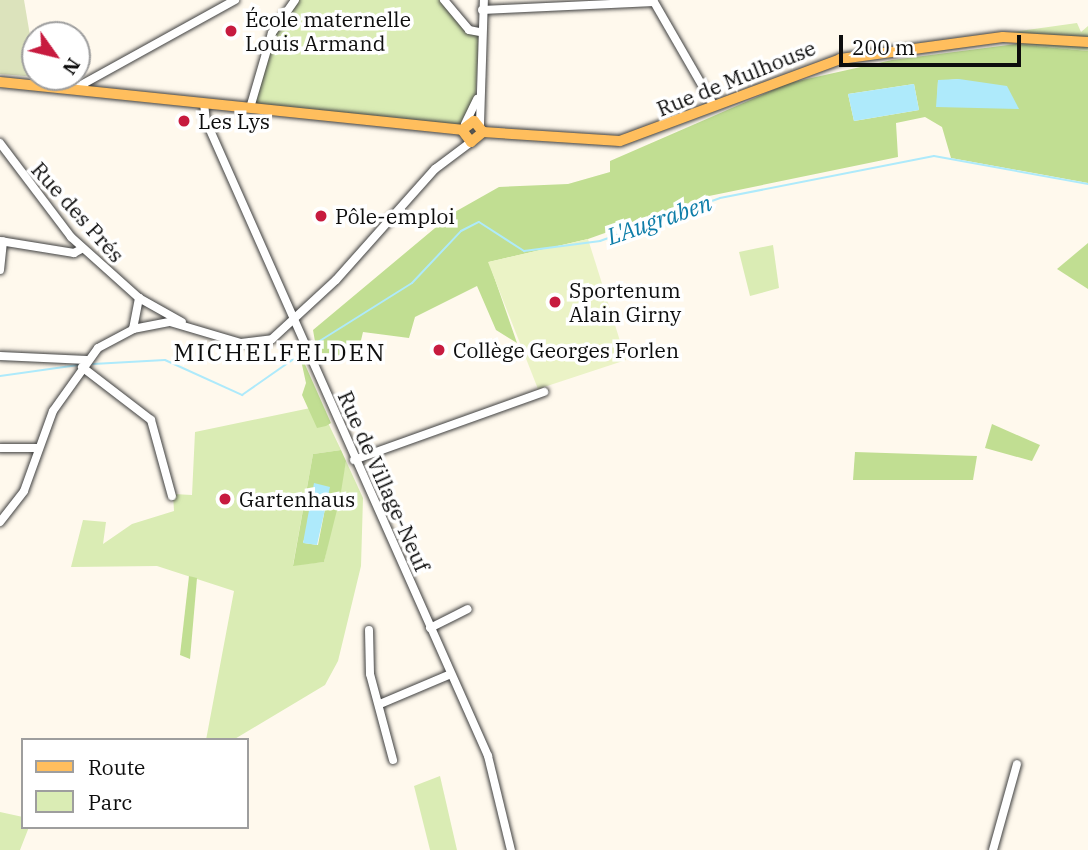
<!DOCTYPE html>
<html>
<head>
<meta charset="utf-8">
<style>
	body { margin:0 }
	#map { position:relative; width:1088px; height:850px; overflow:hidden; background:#fff9ed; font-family:"IBM Plex Serif",serif }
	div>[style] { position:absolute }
	.green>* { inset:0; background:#daecb4 }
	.forest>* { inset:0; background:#c1de92 }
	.cemetery>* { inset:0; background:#dce3bc }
	.pitch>* { inset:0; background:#ebf3c6 }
	.water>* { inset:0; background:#aeeafb }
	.stream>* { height:2px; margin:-1px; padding:0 1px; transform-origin:1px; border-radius:1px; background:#aeeafb }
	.roads { filter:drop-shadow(0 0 2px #404040) drop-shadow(0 0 2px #404040) }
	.minor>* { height:8px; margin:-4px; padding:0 4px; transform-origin:4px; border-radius:4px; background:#fff }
	.major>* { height:10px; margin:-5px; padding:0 5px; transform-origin:5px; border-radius:5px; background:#ffbe5d }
	.dots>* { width:19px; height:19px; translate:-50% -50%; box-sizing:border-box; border:4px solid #fff; border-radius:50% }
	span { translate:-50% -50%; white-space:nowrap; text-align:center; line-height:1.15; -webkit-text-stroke:7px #fff; paint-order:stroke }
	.poi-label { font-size:21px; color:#0d0d0d }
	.left { translate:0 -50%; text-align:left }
	.street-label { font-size:21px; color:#0d0d0d }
	.water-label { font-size:23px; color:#0d7da8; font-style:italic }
	.quarter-label { font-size:24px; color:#0d0d0d; letter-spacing:2px }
	.legend { position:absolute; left:21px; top:738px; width:228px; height:91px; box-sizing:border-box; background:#fff; border:2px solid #9e9e9e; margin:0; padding:9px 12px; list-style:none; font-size:21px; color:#0d0d0d }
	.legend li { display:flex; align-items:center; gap:14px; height:35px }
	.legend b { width:35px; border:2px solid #9e9e9e }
	.north { position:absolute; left:21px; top:21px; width:70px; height:70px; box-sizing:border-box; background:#fff; border:2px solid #9e9e9e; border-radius:50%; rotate:124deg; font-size:19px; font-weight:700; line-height:28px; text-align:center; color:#0d0d0d }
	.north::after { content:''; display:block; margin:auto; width:24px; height:32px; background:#c71b3f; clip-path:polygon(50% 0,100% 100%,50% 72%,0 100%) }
	.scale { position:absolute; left:839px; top:35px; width:182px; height:32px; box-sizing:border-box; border:4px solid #0d0d0d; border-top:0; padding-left:9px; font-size:21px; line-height:24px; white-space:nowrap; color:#0d0d0d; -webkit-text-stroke:5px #fff; paint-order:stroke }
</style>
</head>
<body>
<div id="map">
	<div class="green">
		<div style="clip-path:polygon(295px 0,444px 0,469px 30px,479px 32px,475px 106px,460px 125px,250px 104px,272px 33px)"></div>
		<div style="clip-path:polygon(1077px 23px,1081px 32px,1088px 26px,1088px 51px,1016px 44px,1012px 32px)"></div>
		<div style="clip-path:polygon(773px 245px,779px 288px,750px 296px,739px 252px)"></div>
		<div style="clip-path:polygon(320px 406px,341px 450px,313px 454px,293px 565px,324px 562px,346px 461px,363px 498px,361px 566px,338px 661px,325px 685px,233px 740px,206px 740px,234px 591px,157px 566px,71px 567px,83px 520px,106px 522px,103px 544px,132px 524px,174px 511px,173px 494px,192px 495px,195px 432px)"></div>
		<div style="clip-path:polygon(440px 776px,457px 850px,430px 850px,414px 786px)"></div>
		<div style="clip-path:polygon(0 812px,23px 817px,23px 827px,29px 827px,20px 850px,0 850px)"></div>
	</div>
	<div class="forest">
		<div style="clip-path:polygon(evenodd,1016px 44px,1088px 51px,1088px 183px,951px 158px,942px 127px,925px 117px,896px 123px,898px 157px,709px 196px,588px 239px,489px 262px,517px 343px,496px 330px,477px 286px,415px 317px,409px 338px,363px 332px,357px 357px,317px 353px,313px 330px,453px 213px,499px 187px,568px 184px,610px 172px,610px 161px,789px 83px,892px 60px,1016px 44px,959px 79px,964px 107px,937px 107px,938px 81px,959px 79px,1016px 44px,914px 84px,919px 110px,854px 121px,848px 94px,914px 84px)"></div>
		<div style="clip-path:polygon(1088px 243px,1088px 289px,1057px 269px)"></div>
		<div style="clip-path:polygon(299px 351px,331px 423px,326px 426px,317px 428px,302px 395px,306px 383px)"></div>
		<div style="clip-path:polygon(992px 424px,1040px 445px,1032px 461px,985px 448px)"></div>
		<div style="clip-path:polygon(evenodd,341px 450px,346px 461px,340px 498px,324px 562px,293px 566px,313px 454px,341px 450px,329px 488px,318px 545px,304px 543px,303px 542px,329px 488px)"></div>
		<div style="clip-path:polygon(855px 452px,977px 456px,973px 480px,853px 480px)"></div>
		<div style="clip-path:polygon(189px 576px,197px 578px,190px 659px,180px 655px)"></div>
	</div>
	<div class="cemetery">
		<div style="clip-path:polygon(0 0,24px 0,37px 77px,0 74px)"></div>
	</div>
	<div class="pitch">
		<div style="clip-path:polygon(588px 239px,626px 360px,538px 389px,488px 262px)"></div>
	</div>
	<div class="water">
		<div style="clip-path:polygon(959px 79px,1007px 86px,1019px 109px,936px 107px,938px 80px)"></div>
		<div style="clip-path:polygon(914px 84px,919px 110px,854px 121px,848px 94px)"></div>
		<div style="clip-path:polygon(314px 483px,330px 487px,317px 545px,303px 543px)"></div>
	</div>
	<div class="stream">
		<div style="left:310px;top:347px;width:120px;rotate:-32.1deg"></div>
		<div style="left:412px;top:283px;width:71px;rotate:-46.7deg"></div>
		<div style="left:461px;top:231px;width:20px;rotate:-27deg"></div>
		<div style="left:479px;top:222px;width:54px;rotate:32.8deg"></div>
		<div style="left:524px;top:251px;width:77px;rotate:-7.5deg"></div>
		<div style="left:600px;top:241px;width:127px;rotate:-19.7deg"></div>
		<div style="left:720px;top:198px;width:218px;rotate:-11.1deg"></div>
		<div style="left:934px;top:156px;width:157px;rotate:10.3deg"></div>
		<div style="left:93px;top:364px;width:72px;rotate:-3.2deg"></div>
		<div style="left:165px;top:360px;width:85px;rotate:24.4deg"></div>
		<div style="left:242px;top:395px;width:77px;rotate:-34.9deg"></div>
		<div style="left:0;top:376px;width:79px;rotate:-8deg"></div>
	</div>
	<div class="roads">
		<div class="minor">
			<div style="left:444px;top:0;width:39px;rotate:50deg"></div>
			<div style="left:469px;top:30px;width:10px;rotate:11deg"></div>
			<div style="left:482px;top:10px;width:172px;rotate:-2.7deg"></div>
			<div style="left:654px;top:2px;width:120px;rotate:60deg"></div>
			<div style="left:74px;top:89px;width:184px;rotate:-28.9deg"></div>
			<div style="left:204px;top:103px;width:18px;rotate:84deg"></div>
			<div style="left:206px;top:121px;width:695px;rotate:66.05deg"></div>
			<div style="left:488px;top:756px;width:97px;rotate:76.3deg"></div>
			<div style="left:250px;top:108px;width:78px;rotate:-73.7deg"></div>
			<div style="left:272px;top:33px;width:40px;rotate:-55.1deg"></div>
			<div style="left:465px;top:124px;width:28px;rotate:-64deg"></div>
			<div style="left:480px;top:124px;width:124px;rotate:-88.2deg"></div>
			<div style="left:0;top:143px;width:118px;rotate:52.9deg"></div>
			<div style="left:71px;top:237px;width:91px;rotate:41.9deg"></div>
			<div style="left:139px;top:298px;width:49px;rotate:29.2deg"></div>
			<div style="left:0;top:241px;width:75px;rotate:9.2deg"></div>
			<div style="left:74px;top:253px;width:10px;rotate:-29deg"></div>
			<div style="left:0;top:270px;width:29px;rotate:-84deg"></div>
			<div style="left:133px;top:329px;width:32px;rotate:-79deg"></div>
			<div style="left:0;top:356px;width:87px;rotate:2.6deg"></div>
			<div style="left:82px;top:367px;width:87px;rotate:37.5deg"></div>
			<div style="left:151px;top:420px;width:79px;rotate:74.6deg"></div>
			<div style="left:0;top:448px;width:37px"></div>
			<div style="left:354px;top:460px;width:202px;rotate:-19.7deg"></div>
			<div style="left:0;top:522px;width:39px;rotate:-52deg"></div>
			<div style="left:24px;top:491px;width:85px;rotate:-70.1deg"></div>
			<div style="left:53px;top:411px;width:77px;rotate:-54.5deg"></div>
			<div style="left:98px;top:348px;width:40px;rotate:-28deg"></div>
			<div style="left:133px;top:329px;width:38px;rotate:-11deg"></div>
			<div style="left:170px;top:322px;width:74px;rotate:16.5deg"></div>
			<div style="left:241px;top:343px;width:31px;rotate:-7deg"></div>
			<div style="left:272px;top:339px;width:87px;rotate:-42.7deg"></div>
			<div style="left:336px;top:280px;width:149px;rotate:-48.3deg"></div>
			<div style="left:435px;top:169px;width:45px;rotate:-36.9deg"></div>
			<div style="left:430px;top:628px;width:42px;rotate:-26.6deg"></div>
			<div style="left:369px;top:630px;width:44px;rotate:88.7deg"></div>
			<div style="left:370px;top:674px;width:89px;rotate:75deg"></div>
			<div style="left:380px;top:704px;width:77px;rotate:-22.9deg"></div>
			<div style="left:993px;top:850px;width:89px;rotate:-74.4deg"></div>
		</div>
		<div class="major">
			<div style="left:0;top:82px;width:464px;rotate:5.9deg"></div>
			<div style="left:462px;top:130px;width:15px;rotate:53deg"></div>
			<div style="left:471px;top:142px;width:16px;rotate:-40deg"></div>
			<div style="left:462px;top:130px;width:15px;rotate:-37deg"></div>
			<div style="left:474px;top:121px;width:14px;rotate:51deg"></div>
			<div style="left:483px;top:132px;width:137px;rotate:3.8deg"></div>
			<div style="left:620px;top:141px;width:235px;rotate:-20.4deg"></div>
			<div style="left:840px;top:59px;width:164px;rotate:-7.7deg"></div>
			<div style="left:1003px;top:37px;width:85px;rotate:3.4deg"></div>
		</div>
	</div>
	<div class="dots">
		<div style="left:231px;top:31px;background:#c71b3f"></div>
		<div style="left:184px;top:121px;background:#c71b3f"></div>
		<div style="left:321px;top:216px;background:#c71b3f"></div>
		<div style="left:555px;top:302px;background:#c71b3f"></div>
		<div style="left:439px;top:350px;background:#c71b3f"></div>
		<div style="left:225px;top:499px;background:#c71b3f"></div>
	</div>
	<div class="poi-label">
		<span class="left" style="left:245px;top:31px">École maternelle<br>Louis Armand</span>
		<span class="left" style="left:198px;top:121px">Les Lys</span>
		<span class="left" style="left:335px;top:216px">Pôle-emploi</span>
		<span class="left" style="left:569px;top:302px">Sportenum<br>Alain Girny</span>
		<span class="left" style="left:453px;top:350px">Collège Georges Forlen</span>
		<span class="left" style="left:239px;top:499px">Gartenhaus</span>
	</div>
	<div class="street-label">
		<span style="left:736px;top:78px;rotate:-22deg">Rue de Mulhouse</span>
		<span style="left:78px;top:212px;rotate:48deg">Rue des Prés</span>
		<span style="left:384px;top:481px;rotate:66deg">Rue de Village-Neuf</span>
	</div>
	<div class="water-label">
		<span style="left:659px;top:219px;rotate:-19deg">L'Augraben</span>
	</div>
	<div class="quarter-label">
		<span style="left:280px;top:353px">MICHELFELDEN</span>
	</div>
	<ul class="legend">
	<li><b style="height:9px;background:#ffbe5d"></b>Route</li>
	<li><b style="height:19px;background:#daecb4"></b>Parc</li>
	</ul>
	<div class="north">N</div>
	<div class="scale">200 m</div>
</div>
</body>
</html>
